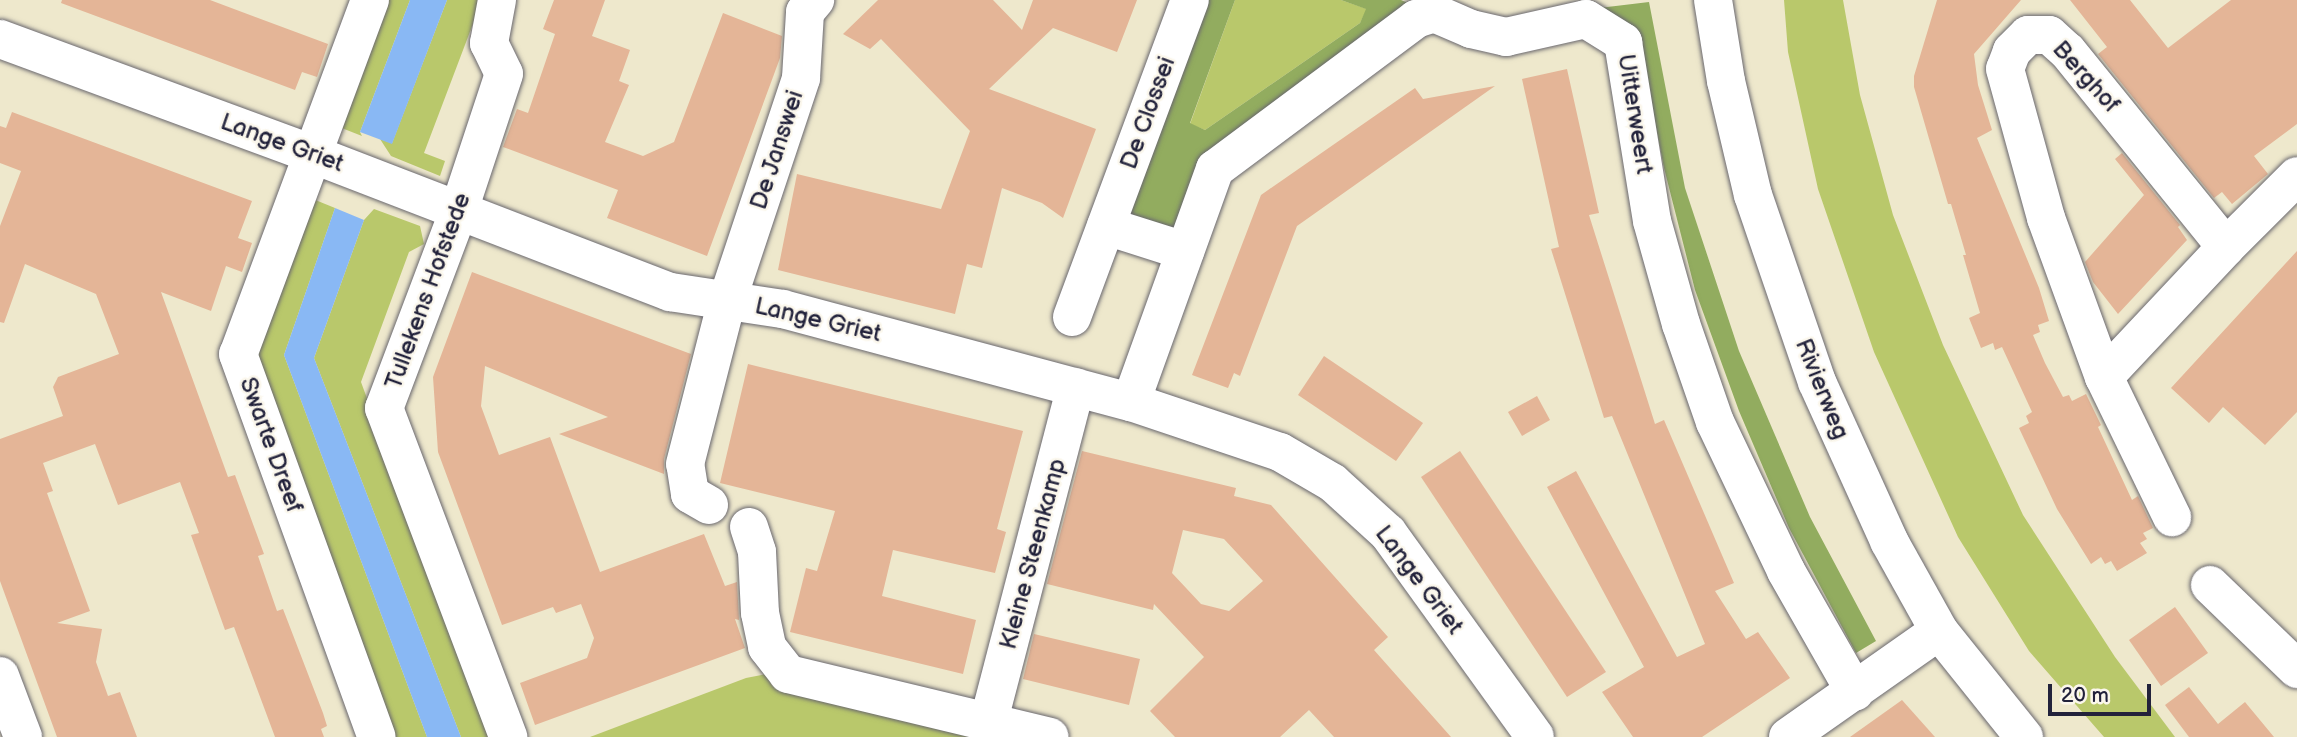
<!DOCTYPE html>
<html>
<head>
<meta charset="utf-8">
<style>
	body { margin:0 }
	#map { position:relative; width:2297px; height:737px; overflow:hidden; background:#eee8cc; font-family:"Balsamiq Sans",sans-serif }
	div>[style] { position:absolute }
	.green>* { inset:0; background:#b9c86b }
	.forest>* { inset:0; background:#92ac5f }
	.water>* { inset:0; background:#89b8f4 }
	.building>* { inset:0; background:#e4b597 }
	.roads { filter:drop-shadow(0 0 2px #69676e) drop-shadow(0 0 2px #69676e) }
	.minor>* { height:38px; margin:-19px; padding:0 19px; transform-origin:19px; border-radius:19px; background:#fff }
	span { translate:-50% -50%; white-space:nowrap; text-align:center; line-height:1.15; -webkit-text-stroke:5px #fbf7ec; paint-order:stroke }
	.street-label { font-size:24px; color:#22223b }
	.scale { position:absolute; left:2048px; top:684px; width:103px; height:32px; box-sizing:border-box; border:4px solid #22223b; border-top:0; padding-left:9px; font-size:21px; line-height:24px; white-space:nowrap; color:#22223b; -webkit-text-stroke:5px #fbf7ec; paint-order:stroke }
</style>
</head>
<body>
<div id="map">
	<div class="green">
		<div style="clip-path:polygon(381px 0,410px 0,360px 132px,362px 136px,334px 125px)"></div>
		<div style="clip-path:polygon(447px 0,482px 0,424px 153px,445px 161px,440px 176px,391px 156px,380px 139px,392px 143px)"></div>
		<div style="clip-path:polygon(1235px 0,1341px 0,1367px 9px,1360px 23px,1205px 130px,1190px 124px)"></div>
		<div style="clip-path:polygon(1784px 0,1843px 0,1860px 95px,1893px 215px,1943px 345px,2023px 515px,2115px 657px,2175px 737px,2104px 737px,2029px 651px,1958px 537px,1874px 352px,1818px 189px,1788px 52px)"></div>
		<div style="clip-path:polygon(308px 197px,335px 208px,284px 355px,427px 737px,390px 737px,251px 362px)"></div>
		<div style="clip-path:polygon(374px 209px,420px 226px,424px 244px,409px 252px,361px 382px,491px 737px,461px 737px,314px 358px,364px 220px)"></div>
		<div style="clip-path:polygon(766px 674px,1010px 737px,590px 737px,746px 678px)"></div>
	</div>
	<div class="forest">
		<div style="clip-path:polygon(1204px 0,1235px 0,1190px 123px,1205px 130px,1360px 23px,1366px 9px,1341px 0,1401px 0,1408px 3px,1176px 229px,1124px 215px)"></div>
		<div style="clip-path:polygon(1649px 2px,1685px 188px,1739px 351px,1810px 517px,1876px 641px,1856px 653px,1789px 528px,1739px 411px,1695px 290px,1664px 168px,1638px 35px,1599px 8px)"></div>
	</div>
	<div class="water">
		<div style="clip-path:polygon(410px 0,447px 0,392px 144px,360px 132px)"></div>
		<div style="clip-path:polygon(335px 208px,364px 220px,314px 358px,461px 737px,427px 737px,284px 355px)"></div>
	</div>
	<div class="building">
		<div style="clip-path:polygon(62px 0,210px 0,328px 44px,317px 77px,302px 72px,295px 90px,61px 3px)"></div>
		<div style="clip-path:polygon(554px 0,605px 0,592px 36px,630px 50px,619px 81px,629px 85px,605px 142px,643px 156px,674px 142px,723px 13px,782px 36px,780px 58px,707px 256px,607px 218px,618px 190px,503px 147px,517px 109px,528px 113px,555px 34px,543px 29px)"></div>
		<div style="clip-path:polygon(878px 0,993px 0,1022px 30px,1033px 0,1137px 0,1117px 52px,1053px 28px,989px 89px,1096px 129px,1063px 218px,1042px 203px,1002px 188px,982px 268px,967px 264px,955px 314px,778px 270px,797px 174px,941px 209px,970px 131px,881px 39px,870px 49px,843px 34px)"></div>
		<div style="clip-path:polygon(1937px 0,2021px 0,1974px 54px,1978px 85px,1992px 130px,1977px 138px,2039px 288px,2049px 321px,2038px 325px,2040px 332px,2033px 335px,2045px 363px,2063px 397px,2069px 395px,2072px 401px,2086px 394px,2101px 425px,2098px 427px,2132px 500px,2138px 496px,2153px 528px,2143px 533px,2147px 539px,2140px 543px,2147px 553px,2117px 571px,2111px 561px,2105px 564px,2101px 557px,2091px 564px,2057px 509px,2019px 428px,2029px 423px,2026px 416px,2032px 412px,2002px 347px,1995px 350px,1993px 343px,1981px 348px,1969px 318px,1980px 313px,1963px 255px,1966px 255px,1951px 204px,1948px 204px,1914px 87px,1914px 76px)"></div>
		<div style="clip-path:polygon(2070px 0,2130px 0,2168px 48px,2231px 0,2297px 0,2297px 124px,2254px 156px,2268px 174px,2232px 204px,2222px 192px,2214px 198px,2098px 54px,2107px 47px)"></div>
		<div style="clip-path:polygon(1567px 69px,1599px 213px,1589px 215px,1655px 424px,1664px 420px,1734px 583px,1715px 591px,1746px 639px,1758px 632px,1790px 678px,1702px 737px,1633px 737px,1602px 692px,1644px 667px,1547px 487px,1576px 471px,1677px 657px,1705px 644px,1612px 416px,1604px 418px,1551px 249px,1559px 247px,1522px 79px)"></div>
		<div style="clip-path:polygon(1495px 86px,1297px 226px,1240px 376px,1234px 373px,1228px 388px,1192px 375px,1261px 195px,1415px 88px,1423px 99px)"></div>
		<div style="clip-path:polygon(12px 112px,252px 201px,238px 238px,252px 243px,242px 272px,226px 266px,211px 311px,161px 292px,228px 477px,235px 475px,264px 554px,258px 556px,277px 611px,283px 609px,323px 713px,327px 726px,321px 729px,324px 737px,275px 737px,234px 627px,225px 630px,191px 535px,199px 533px,180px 482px,118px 505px,95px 444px,43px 463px,53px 491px,47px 493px,90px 611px,57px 623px,102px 629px,96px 662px,108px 696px,120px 692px,137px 737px,57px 737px,0 581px,0 439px,63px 416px,53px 387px,58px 377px,119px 354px,96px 294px,25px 264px,4px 323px,0 322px,0 226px,21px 171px,0 163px,0 126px,6px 128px)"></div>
		<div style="clip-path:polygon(2122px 153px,2180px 225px,2178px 227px,2187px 240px,2118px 314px,2093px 282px,2085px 262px,2144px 195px,2115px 159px)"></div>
		<div style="clip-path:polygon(2297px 251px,2297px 412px,2265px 445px,2223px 407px,2209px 423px,2171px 388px)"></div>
		<div style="clip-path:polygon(472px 272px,691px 354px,664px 459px,664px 474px,559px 434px,608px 417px,485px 366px,481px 406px,499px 455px,550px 437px,600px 572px,704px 534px,725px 586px,737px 582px,739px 620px,735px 619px,745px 648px,535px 725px,520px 683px,587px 658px,594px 638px,581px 604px,556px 613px,553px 607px,502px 625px,438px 452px,433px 377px)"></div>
		<div style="clip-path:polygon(1324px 356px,1423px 423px,1396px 461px,1298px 395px)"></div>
		<div style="clip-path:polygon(748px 364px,1023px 431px,997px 529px,1006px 532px,995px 573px,893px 550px,882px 596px,976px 620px,963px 674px,790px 632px,806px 568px,817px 571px,835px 511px,720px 483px)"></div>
		<div style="clip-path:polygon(1537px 396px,1550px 420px,1522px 436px,1508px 412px)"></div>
		<div style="clip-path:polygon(evenodd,1082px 451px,1236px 488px,1234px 496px,1271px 505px,1388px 637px,1374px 650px,1451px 737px,1334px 737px,1309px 710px,1280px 737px,1175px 737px,1150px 711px,1204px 657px,1154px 604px,1153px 610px,1047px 584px,1082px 451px,1183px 530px,1224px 539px,1263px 581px,1229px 611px,1201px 604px,1172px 573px,1183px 530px)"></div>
		<div style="clip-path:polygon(1460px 451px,1606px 672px,1567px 697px,1421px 477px)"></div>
		<div style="clip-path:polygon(2175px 607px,2208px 653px,2161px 686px,2129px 640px)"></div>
		<div style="clip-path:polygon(1034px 634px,1140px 659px,1129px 705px,1023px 679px)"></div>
		<div style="clip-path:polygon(2189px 687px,2218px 724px,2245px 702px,2274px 737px,2189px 737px,2165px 705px)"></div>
		<div style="clip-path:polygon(1902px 700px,1935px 737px,1850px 737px)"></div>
	</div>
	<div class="roads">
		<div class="minor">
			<div style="left:370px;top:0;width:378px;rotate:110.4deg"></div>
			<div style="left:238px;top:354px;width:407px;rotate:70.1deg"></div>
			<div style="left:497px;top:0;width:44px;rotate:100.5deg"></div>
			<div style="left:489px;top:43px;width:34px;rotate:64deg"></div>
			<div style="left:504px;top:74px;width:143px;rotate:108.3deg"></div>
			<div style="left:459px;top:210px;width:212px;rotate:110.7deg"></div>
			<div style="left:384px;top:408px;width:352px;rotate:69.3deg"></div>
			<div style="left:1713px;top:0;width:82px;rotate:80.9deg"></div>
			<div style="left:1726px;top:81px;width:117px;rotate:76.7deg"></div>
			<div style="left:1753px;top:195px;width:198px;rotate:71.1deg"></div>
			<div style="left:1817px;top:382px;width:175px;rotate:65.6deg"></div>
			<div style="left:1889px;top:541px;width:103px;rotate:60.9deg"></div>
			<div style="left:1939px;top:631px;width:136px;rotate:51.3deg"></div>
			<div style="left:0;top:39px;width:333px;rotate:20.2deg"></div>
			<div style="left:312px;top:154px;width:384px;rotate:21.1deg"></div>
			<div style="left:670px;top:292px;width:114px;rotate:8.6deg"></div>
			<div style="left:783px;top:309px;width:360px;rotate:15deg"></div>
			<div style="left:1131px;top:402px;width:157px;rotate:18.6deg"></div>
			<div style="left:1280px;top:452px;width:61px;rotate:30.3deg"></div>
			<div style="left:1333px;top:483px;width:74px;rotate:42.3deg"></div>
			<div style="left:1388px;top:533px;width:251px;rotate:54.2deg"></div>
			<div style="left:1106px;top:226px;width:83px;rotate:17.6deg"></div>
			<div style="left:2226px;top:247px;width:100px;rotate:-45deg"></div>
			<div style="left:1072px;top:317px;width:338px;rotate:-69.6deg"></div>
			<div style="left:2104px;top:377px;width:178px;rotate:-46.8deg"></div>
			<div style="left:2226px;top:247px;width:252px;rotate:-129deg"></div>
			<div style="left:2067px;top:51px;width:24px;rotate:-138deg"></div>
			<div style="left:2049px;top:35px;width:21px;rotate:180deg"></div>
			<div style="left:2028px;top:35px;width:23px;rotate:135deg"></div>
			<div style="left:2012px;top:51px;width:19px;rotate:111deg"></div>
			<div style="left:2005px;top:69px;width:155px;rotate:74.6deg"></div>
			<div style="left:2046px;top:218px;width:169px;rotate:70deg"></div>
			<div style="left:2104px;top:377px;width:156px;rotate:64.1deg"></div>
			<div style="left:1131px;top:402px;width:248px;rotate:-70.2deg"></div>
			<div style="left:1215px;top:169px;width:251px;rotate:-36.7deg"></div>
			<div style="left:1416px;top:19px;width:19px;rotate:-18deg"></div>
			<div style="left:1434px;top:13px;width:40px;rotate:23.4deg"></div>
			<div style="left:1471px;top:29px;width:36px;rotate:13deg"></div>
			<div style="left:1506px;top:37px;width:82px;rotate:-12.7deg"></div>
			<div style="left:1586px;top:19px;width:44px;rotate:31.9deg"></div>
			<div style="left:1623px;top:42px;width:181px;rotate:80.8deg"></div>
			<div style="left:1652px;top:221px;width:107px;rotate:74.3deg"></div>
			<div style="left:1681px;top:324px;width:104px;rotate:70.9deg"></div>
			<div style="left:1715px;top:422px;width:165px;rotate:64.5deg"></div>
			<div style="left:1786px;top:571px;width:139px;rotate:60.3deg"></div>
			<div style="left:709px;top:505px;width:22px;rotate:-150deg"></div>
			<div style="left:690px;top:494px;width:30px;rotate:-99deg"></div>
			<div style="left:685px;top:464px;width:168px;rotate:-75.6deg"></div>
			<div style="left:727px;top:301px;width:235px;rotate:-71.6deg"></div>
			<div style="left:801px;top:78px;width:66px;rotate:-86.5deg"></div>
			<div style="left:805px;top:12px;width:16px;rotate:-50deg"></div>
			<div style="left:749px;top:527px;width:26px;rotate:72deg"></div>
			<div style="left:757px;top:552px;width:61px;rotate:87.2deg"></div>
			<div style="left:760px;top:613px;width:35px;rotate:78deg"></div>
			<div style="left:767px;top:647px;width:34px;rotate:52deg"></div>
			<div style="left:788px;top:674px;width:269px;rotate:13.5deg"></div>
			<div style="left:2210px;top:585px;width:121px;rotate:44deg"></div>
			<div style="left:0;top:676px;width:65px;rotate:69.3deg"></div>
			<div style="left:989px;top:720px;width:344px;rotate:-75.4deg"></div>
			<div style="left:1788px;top:737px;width:184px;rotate:-35.1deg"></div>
		</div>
	</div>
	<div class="street-label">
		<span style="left:2086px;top:77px;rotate:48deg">Berghof</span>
		<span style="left:1148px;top:113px;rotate:-70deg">De Clossei</span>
		<span style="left:1635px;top:114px;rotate:81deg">Uitterweert</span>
		<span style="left:282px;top:143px;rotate:20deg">Lange Griet</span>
		<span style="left:777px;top:150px;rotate:-72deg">De Janswei</span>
		<span style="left:428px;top:291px;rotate:-70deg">Tullekens Hofstede</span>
		<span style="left:818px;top:320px;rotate:13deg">Lange Griet</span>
		<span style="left:1822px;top:389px;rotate:68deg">Rivierweg</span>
		<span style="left:271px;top:445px;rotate:70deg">Swarte Dreef</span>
		<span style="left:1033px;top:554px;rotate:-75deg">Kleine Steenkamp</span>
		<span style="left:1419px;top:580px;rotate:53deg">Lange Griet</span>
	</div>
	<div class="scale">20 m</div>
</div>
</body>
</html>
